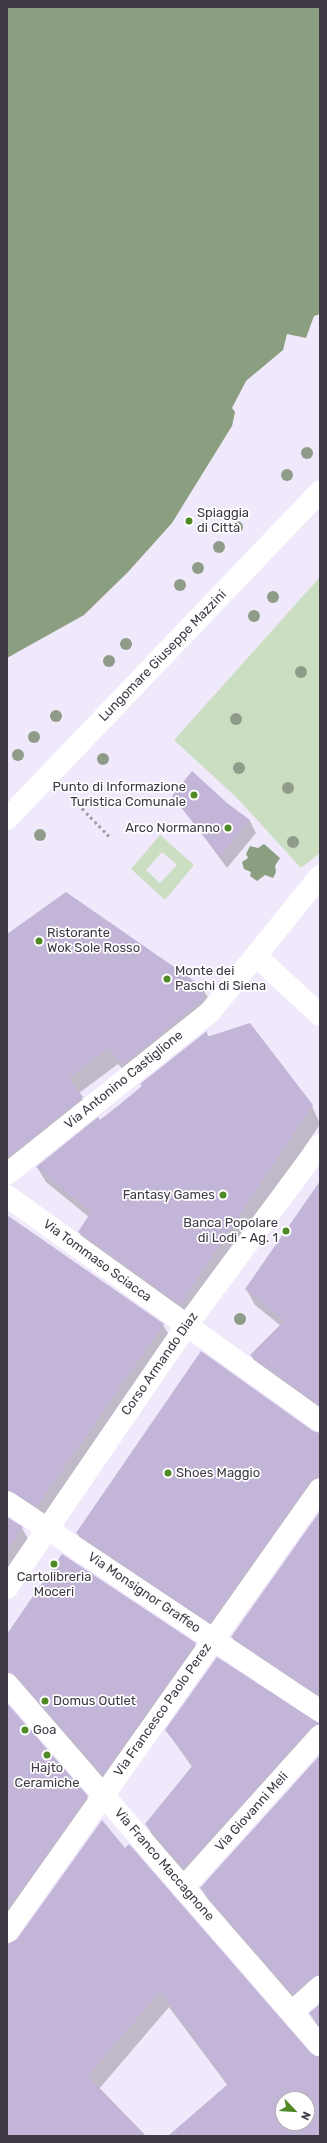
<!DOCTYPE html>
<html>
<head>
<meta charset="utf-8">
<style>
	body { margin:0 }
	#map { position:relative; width:327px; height:2143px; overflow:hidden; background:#f0e9fb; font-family:Rubik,sans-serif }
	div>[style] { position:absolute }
	.green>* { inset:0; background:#cbdec2 }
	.water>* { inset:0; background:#8b9f80 }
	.shadow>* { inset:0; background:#0003 }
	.building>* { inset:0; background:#c2b5d7 }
	.path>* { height:2.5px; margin-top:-1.25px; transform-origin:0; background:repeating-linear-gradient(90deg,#a29cab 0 3px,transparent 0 6px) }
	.minor>* { height:22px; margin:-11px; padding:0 11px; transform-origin:11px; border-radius:11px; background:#fff }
	.major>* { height:22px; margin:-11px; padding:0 11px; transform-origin:11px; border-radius:11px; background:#fff }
	.trees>* { width:12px; height:12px; margin:-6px; border-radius:50%; background:#8f9c8a }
	.dots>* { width:11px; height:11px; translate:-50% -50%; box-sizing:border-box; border:2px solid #fff; border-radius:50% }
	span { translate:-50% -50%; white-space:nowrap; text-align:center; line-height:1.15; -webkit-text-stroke:3.5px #fff; paint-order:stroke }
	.poi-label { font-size:13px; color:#3f3a46 }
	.left { translate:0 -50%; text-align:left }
	.right { translate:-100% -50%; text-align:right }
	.street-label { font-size:13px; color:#3f3a46 }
	.frame { position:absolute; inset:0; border:8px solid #3f3a46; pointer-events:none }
	.north { position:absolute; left:275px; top:2091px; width:40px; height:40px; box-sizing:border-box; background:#fff; border:1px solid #b2b0b5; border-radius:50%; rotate:115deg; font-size:11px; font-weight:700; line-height:16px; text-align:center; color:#3f3a46 }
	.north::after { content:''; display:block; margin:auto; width:14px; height:18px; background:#4f8925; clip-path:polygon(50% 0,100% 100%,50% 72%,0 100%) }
</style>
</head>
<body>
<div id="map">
	<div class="green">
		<div style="clip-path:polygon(320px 577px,320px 853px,301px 868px,237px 798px,174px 740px)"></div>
		<div style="clip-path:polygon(evenodd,160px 835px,194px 865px,165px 900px,131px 869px,160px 835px,162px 852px,177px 865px,160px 883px,146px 870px,162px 852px)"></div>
	</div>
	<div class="water">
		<div style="clip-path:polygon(7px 7px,320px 7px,320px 314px,314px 316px,306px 338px,287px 334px,283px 350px,246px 381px,232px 408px,235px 412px,232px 426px,172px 523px,128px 572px,84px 615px,7px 658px)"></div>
		<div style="clip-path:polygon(264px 844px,280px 858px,275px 866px,276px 872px,273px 878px,265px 875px,257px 881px,250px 876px,251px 872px,244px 869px,242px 862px,248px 858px,246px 854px,250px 846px,258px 848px)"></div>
	</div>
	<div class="shadow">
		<div style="clip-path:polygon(174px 796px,227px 804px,250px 821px,256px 833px,227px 868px)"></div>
		<div style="clip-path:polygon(7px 934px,202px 988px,212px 1004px,133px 1080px,118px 1064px,79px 1093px,91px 1114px,7px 1183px)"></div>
		<div style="clip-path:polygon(249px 1024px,312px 1106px,320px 1124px,189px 1320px,88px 1247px,79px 1232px,89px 1217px,46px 1182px,37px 1167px,119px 1106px,206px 1032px,209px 1037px)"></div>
		<div style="clip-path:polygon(320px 1195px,320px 1414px,260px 1371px,251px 1355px,281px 1326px,255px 1305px,246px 1289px)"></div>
		<div style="clip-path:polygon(7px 1216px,163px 1325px,172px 1340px,47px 1521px,7px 1510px)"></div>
		<div style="clip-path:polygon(312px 1432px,320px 1434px,320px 1497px,219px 1638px,86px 1549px,77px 1533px)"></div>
		<div style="clip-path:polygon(320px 1512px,320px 1705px,241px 1652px,232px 1637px)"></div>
		<div style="clip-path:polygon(7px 1517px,22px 1528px,31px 1544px,7px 1579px)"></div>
		<div style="clip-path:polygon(7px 1636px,195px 1644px,204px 1659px,112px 1790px,7px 1691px)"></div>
		<div style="clip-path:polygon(7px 1705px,87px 1797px,96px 1812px,7px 1938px)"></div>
		<div style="clip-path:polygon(313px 1722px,320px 1723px,320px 1743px,193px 1884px,155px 1840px,146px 1824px,192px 1767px,166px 1730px)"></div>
		<div style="clip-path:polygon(320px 1756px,320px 1995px,302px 2010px,210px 1903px,201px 1888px)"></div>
		<div style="clip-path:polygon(evenodd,125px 1850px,310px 2054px,320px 2058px,320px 2136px,169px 2136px,228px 2086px,169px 2007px,99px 2089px,145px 2136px,7px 2136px,7px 1945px,18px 1940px,125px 1850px,283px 2099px,307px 2099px,307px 2123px,283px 2123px,283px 2099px)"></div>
		<div style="clip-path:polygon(320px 2004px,320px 2030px,310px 2014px)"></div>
	</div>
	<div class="building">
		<div style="clip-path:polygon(192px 771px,227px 803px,250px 820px,220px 857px,172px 796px)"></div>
		<div style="clip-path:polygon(66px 892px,203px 987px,204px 999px,123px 1065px,108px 1049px,69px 1078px,83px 1097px,7px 1158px,7px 934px)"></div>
		<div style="clip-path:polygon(250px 1023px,313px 1105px,180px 1305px,78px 1232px,91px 1212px,36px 1167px,98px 1117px,100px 1120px,119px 1105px,142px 1086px,140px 1084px,207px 1031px,207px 1037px)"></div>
		<div style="clip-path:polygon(320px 1181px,320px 1406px,250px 1355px,284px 1321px,245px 1289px)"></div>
		<div style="clip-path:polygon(7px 1215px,164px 1324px,37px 1507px,7px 1490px)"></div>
		<div style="clip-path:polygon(201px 1351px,313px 1431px,320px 1433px,320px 1477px,310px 1482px,210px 1623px,76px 1533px)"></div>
		<div style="clip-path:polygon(320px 1511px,320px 1696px,231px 1637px)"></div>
		<div style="clip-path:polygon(7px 1517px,23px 1527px,7px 1550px)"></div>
		<div style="clip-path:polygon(62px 1554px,196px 1643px,103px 1775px,16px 1676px,7px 1672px,7px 1634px)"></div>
		<div style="clip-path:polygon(217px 1657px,320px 1724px,311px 1728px,184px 1869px,145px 1824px,193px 1765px,165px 1730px)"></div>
		<div style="clip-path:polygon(7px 1703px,88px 1796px,7px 1910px)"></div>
		<div style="clip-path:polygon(320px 1755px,320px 1975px,312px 1978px,293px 1995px,200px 1888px)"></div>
		<div style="clip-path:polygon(evenodd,102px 1820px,125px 1848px,129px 1844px,311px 2053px,320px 2057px,320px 2136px,168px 2136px,228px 2084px,160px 1992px,88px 2076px,146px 2136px,7px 2136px,7px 1944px,17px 1939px,102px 1820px,283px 2099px,307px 2099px,307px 2123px,283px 2123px,283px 2099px)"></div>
		<div style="clip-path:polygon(320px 2004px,320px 2026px,309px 2013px)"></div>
	</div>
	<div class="path">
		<div style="left:78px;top:804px;width:47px;rotate:45.9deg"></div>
	</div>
	<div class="minor">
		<div style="left:256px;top:956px;width:87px;rotate:42.7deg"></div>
		<div style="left:7px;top:1174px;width:260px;rotate:-38.6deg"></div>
		<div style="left:210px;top:1012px;width:175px;rotate:-51deg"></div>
		<div style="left:7px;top:1196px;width:385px;rotate:35.7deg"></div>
		<div style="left:7px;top:1502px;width:376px;rotate:33.7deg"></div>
		<div style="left:7px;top:1588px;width:319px;rotate:-55.6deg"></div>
		<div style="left:187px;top:1325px;width:224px;rotate:-53.5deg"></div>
		<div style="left:7px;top:1684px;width:478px;rotate:49.1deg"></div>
		<div style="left:183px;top:1888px;width:205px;rotate:-48deg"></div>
		<div style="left:7px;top:1932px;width:542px;rotate:-54.76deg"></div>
		<div style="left:292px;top:2012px;width:38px;rotate:-42deg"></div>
	</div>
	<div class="major">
		<div style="left:7px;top:819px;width:453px;rotate:-46.3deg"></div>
	</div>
	<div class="trees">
		<div style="left:307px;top:453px"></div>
		<div style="left:287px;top:475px"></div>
		<div style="left:237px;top:527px"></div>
		<div style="left:219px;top:547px"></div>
		<div style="left:198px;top:568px"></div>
		<div style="left:180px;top:585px"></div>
		<div style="left:273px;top:597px"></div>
		<div style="left:254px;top:616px"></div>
		<div style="left:126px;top:644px"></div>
		<div style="left:109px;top:661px"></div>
		<div style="left:301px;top:672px"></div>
		<div style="left:56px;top:716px"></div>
		<div style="left:236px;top:719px"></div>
		<div style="left:34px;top:737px"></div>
		<div style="left:18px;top:755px"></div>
		<div style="left:103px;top:759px"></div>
		<div style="left:239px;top:768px"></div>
		<div style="left:288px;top:788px"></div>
		<div style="left:40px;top:835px"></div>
		<div style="left:293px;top:842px"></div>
		<div style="left:240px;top:1319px"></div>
	</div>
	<div class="dots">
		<div style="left:189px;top:521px;background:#4f8925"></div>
		<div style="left:194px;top:795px;background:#4f8925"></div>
		<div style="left:228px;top:828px;background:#4f8925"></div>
		<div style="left:39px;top:941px;background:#4f8925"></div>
		<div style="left:167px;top:979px;background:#4f8925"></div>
		<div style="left:223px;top:1195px;background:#4f8925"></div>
		<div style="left:286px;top:1231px;background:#4f8925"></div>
		<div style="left:168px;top:1473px;background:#4f8925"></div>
		<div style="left:54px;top:1564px;background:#4f8925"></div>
		<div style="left:45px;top:1701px;background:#4f8925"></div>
		<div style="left:25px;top:1730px;background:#4f8925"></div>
		<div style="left:47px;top:1755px;background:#4f8925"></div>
	</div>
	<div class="poi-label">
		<span class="left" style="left:197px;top:521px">Spiaggia<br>di Città</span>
		<span class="right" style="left:186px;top:795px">Punto di Informazione<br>Turistica Comunale</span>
		<span class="right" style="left:220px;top:828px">Arco Normanno</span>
		<span class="left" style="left:47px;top:941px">Ristorante<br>Wok Sole Rosso</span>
		<span class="left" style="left:175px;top:979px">Monte dei<br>Paschi di Siena</span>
		<span class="right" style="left:215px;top:1195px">Fantasy Games</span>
		<span class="right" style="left:278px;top:1231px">Banca Popolare<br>di Lodi - Ag. 1</span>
		<span class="left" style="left:176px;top:1473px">Shoes Maggio</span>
		<span style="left:54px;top:1585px">Cartolibreria<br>Moceri</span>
		<span class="left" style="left:53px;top:1701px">Domus Outlet</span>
		<span class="left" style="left:33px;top:1730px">Goa</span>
		<span style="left:47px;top:1776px">Hajto<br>Ceramiche</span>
	</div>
	<div class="street-label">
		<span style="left:163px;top:656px;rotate:-46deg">Lungomare Giuseppe Mazzini</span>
		<span style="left:124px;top:1080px;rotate:-39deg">Via Antonino Castiglione</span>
		<span style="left:97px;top:1261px;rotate:36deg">Via Tommaso Sciacca</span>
		<span style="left:160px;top:1364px;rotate:-55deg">Corso Armando Diaz</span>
		<span style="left:144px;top:1593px;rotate:34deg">Via Monsignor Graffeo</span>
		<span style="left:163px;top:1710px;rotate:-55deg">Via Francesco Paolo Perez</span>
		<span style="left:252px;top:1812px;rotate:-48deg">Via Giovanni Meli</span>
		<span style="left:164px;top:1865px;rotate:49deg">Via Franco Maccagnone</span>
	</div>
	<div class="frame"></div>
	<div class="north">N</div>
</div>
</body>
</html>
